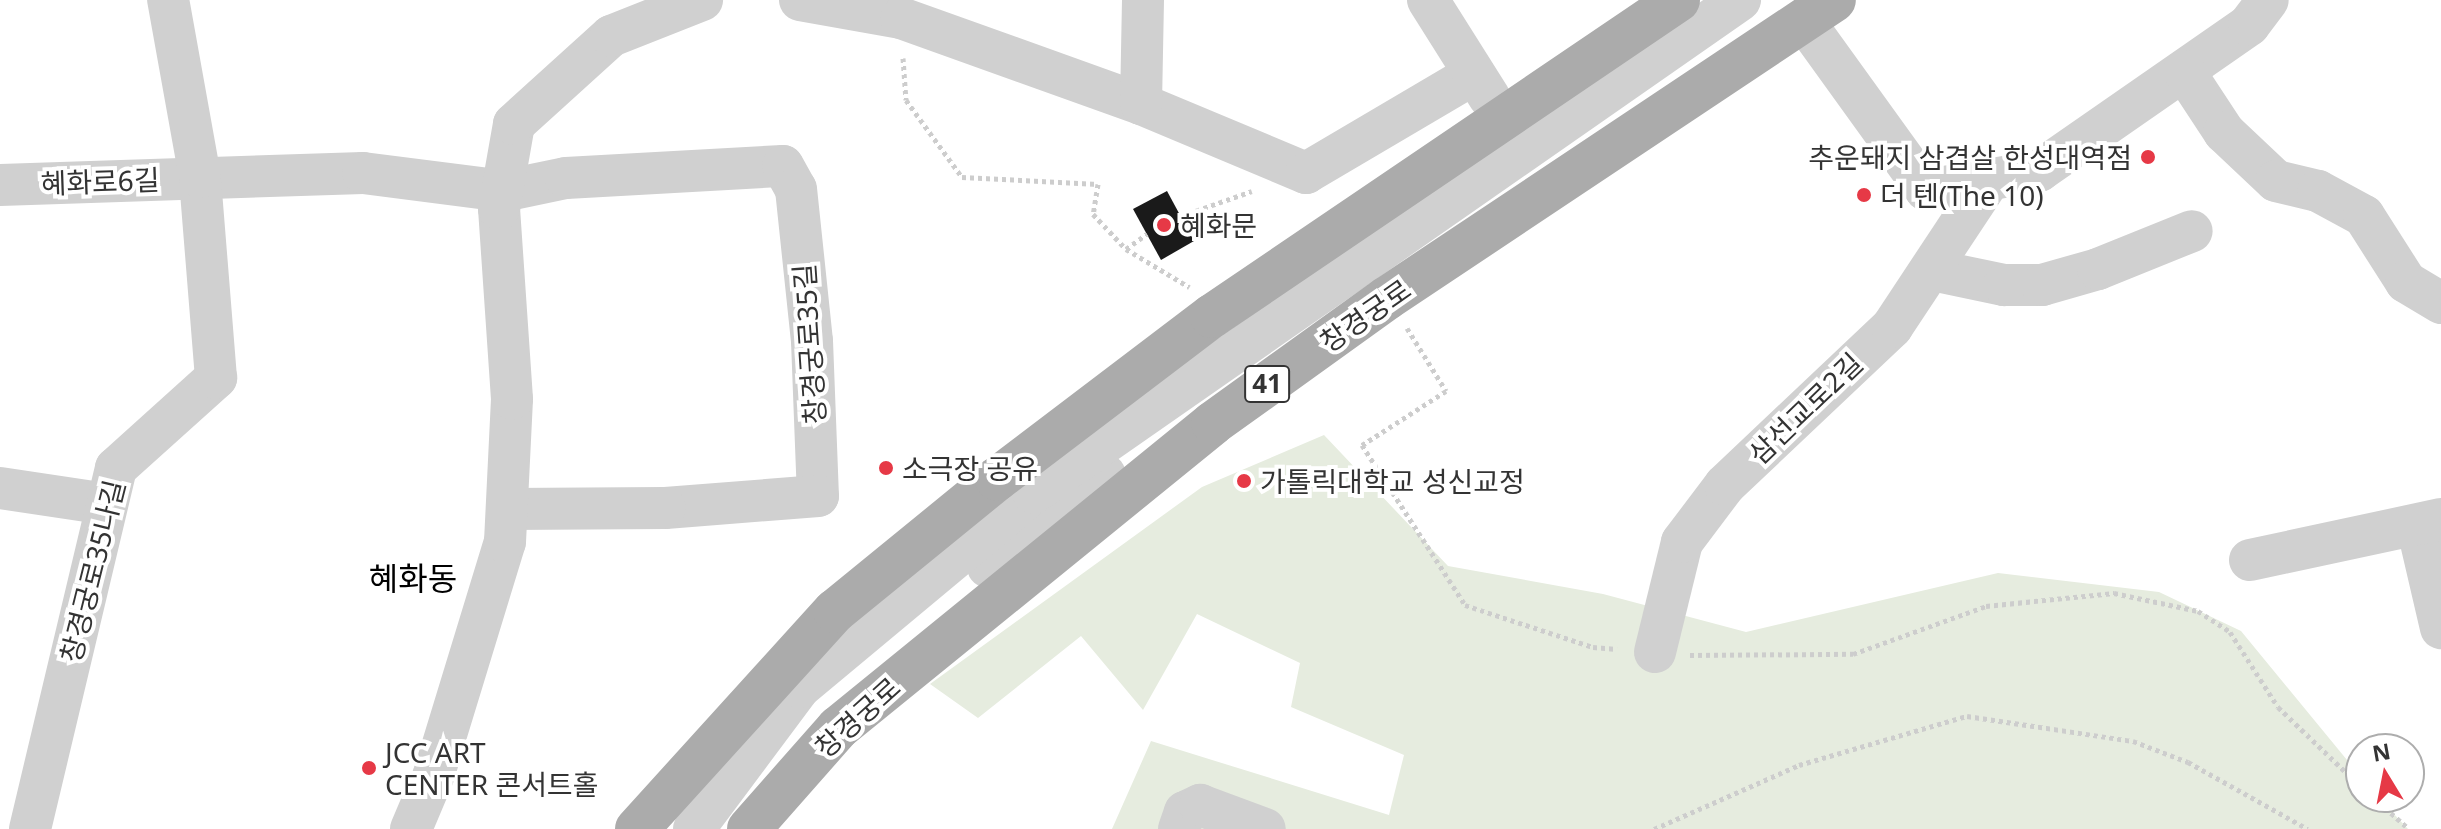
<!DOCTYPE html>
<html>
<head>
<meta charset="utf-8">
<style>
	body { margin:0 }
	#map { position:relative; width:2441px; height:829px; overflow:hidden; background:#fff; font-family:"Noto Sans","Noto Sans KR",sans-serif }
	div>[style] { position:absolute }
	.green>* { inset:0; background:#e6ecdf }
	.building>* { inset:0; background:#1a1a1a }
	.path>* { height:5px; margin-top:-2.5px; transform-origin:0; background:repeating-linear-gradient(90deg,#cdcdcd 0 4px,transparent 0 8px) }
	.minor>* { height:42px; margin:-21px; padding:0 21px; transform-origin:21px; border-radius:21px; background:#d0d0d0 }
	.major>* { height:44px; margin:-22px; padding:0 22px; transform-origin:22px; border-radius:22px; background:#ababab }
	.dots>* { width:22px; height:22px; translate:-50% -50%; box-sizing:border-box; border:4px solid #fff; border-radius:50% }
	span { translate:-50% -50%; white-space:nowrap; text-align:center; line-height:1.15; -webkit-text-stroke:8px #fff; paint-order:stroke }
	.shield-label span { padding:2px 6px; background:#fff; border:2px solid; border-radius:6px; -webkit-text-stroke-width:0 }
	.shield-label { font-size:26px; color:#333; font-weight:700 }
	.poi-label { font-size:28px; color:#333 }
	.right { translate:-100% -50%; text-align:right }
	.left { translate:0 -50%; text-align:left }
	.street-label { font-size:28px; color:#333 }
	.quarter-label { font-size:32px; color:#000 }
	.north { position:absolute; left:2345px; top:733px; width:80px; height:80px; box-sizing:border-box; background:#fff; border:2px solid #adadad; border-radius:50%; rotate:350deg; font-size:22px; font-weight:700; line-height:32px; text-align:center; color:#333 }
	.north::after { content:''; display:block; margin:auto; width:28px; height:36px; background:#e63946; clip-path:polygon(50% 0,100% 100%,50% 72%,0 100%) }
</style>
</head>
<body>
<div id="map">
	<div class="green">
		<div style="clip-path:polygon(1324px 435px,1448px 566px,1603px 594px,1746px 632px,1998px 573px,2159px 592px,2241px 631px,2361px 777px,2361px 797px,2378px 797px,2408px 829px,1112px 829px,1151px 741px,1389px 815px,1404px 755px,1291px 707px,1300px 663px,1197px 614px,1143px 710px,1081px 636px,978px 718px,930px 684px,1202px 487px)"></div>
	</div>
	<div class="building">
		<div style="clip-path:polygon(1167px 191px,1194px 241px,1161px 260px,1133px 209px)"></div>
	</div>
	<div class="path">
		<div style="left:903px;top:58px;width:42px;rotate:85.9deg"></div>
		<div style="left:906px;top:100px;width:95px;rotate:54deg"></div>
		<div style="left:962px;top:177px;width:136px;rotate:2.9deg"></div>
		<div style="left:1098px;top:184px;width:30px;rotate:99deg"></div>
		<div style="left:1093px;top:214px;width:48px;rotate:46.7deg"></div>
		<div style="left:1126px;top:249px;width:74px;rotate:31.1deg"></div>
		<div style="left:1181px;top:216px;width:75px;rotate:-19.4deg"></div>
		<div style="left:1126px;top:249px;width:26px;rotate:-36deg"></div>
		<div style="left:1407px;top:328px;width:74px;rotate:58.2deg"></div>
		<div style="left:1446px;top:391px;width:100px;rotate:147.3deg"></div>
		<div style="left:1362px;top:445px;width:190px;rotate:57.2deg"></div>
		<div style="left:1465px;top:605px;width:135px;rotate:18.2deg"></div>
		<div style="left:1593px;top:647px;width:24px;rotate:5deg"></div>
		<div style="left:1690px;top:655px;width:163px;rotate:-0.4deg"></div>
		<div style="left:1853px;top:654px;width:141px;rotate:-19.8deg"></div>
		<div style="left:1986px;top:606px;width:129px;rotate:-5.8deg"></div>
		<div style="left:2114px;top:593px;width:86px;rotate:12.1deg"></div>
		<div style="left:2198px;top:611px;width:38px;rotate:33deg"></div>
		<div style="left:2230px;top:632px;width:89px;rotate:57.4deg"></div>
		<div style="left:2278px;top:707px;width:115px;rotate:43.9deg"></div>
		<div style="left:2373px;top:797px;width:48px;rotate:41.6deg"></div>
		<div style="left:1654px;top:829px;width:158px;rotate:-23.8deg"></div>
		<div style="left:1799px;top:765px;width:175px;rotate:-16.3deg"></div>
		<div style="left:1967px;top:716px;width:168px;rotate:8.6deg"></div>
		<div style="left:2133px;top:741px;width:59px;rotate:20.9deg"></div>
		<div style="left:2188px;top:762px;width:137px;rotate:29.2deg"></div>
	</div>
	<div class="minor">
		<div style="left:800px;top:0;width:103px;rotate:10.1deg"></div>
		<div style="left:901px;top:18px;width:255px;rotate:19.7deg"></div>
		<div style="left:1141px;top:104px;width:179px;rotate:22.7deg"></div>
		<div style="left:1306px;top:173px;width:195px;rotate:-30.5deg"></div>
		<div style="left:1428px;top:0;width:115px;rotate:57.8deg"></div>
		<div style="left:1804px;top:21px;width:208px;rotate:54.2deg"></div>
		<div style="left:1926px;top:190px;width:115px;rotate:-9.5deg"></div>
		<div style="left:2039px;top:171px;width:256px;rotate:-34.8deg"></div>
		<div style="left:2249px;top:25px;width:31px;rotate:-53deg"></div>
		<div style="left:2184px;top:71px;width:73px;rotate:56.7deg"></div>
		<div style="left:2224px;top:132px;width:71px;rotate:43.3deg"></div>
		<div style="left:2276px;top:181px;width:43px;rotate:13.4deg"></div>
		<div style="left:2318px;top:191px;width:52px;rotate:28.5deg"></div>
		<div style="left:2364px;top:216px;width:78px;rotate:57.5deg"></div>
		<div style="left:2406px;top:282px;width:41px;rotate:31deg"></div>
		<div style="left:1141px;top:104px;width:104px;rotate:-88.9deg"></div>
		<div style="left:0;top:185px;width:363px;rotate:-1.9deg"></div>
		<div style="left:363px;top:173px;width:141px;rotate:7.3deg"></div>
		<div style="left:503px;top:191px;width:64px;rotate:-11.7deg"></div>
		<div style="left:566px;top:178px;width:217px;rotate:-3.2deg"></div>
		<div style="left:783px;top:166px;width:26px;rotate:61deg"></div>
		<div style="left:796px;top:189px;width:153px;rotate:84deg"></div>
		<div style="left:812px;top:341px;width:155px;rotate:87.8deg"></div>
		<div style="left:818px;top:496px;width:153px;rotate:175.5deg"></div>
		<div style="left:665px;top:508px;width:158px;rotate:179.6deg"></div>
		<div style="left:1932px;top:270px;width:74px;rotate:11.8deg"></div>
		<div style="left:2004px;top:285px;width:38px"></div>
		<div style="left:2042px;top:285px;width:58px;rotate:-15.9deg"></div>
		<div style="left:2098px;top:269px;width:101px;rotate:-22deg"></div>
		<div style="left:0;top:488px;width:108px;rotate:8.5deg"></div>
		<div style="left:2417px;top:525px;width:106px;rotate:76.9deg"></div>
		<div style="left:2250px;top:560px;width:195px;rotate:-12.1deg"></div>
		<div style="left:988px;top:567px;width:149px;rotate:-38.5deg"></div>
		<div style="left:1655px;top:652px;width:113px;rotate:-76.2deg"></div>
		<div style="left:1682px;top:542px;width:71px;rotate:-53deg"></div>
		<div style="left:1725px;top:485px;width:230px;rotate:-43.4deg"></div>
		<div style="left:1892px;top:327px;width:178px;rotate:-56.5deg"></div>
		<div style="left:30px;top:829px;width:371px;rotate:-76.6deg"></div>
		<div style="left:116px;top:468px;width:135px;rotate:-42deg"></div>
		<div style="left:216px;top:378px;width:202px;rotate:-94.6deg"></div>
		<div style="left:200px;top:177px;width:180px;rotate:-100.2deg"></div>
		<div style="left:411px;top:829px;width:56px;rotate:-67.1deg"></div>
		<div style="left:433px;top:777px;width:246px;rotate:-73deg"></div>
		<div style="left:505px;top:542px;width:143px;rotate:-87.2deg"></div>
		<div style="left:512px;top:399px;width:190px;rotate:-93.9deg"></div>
		<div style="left:499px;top:209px;width:86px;rotate:-80deg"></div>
		<div style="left:514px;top:124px;width:131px;rotate:-42.2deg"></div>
		<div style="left:611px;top:36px;width:98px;rotate:-21.6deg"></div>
		<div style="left:694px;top:829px;width:177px;rotate:-53.3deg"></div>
		<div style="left:800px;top:687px;width:303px;rotate:-39.8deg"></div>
		<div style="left:1033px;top:493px;width:862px;rotate:-34.89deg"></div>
		<div style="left:1179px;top:829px;width:18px;rotate:-71deg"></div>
		<div style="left:1185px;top:812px;width:17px;rotate:-25deg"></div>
		<div style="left:1200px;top:805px;width:69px;rotate:20.3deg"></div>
	</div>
	<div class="major">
		<div style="left:637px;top:829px;width:294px;rotate:-47.8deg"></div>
		<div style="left:835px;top:611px;width:209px;rotate:-39.2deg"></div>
		<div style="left:997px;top:479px;width:270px;rotate:-37.2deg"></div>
		<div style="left:1212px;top:316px;width:563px;rotate:-34.14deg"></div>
		<div style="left:749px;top:829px;width:135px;rotate:-48.6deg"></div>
		<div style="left:838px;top:728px;width:483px;rotate:-39.1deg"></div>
		<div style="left:1213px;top:423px;width:214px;rotate:-35.7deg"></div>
		<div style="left:1387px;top:298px;width:537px;rotate:-33.69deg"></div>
	</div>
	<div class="dots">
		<div style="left:2148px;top:157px;background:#e63946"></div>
		<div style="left:1864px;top:195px;background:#e63946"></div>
		<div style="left:1164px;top:225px;background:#e63946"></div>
		<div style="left:886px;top:468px;background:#e63946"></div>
		<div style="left:1244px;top:481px;background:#e63946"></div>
		<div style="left:369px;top:768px;background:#e63946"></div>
	</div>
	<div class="shield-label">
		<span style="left:1267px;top:384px">41</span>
	</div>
	<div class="poi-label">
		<span class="right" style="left:2132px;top:157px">추운돼지 삼겹살 한성대역점</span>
		<span class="left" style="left:1880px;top:195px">더 텐(The 10)</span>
		<span class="left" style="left:1180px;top:225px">혜화문</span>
		<span class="left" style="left:902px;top:468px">소극장 공유</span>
		<span class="left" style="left:1260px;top:481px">가톨릭대학교 성신교정</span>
		<span class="left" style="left:385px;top:768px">JCC ART<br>CENTER 콘서트홀</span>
	</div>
	<div class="street-label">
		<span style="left:100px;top:181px;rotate:-2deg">혜화로6길</span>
		<span style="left:1365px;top:315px;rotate:-35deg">창경궁로</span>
		<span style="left:809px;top:344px;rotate:-94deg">창경궁로35길</span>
		<span style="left:1805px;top:408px;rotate:-44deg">삼선교로2길</span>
		<span style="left:92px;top:571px;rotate:-76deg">창경궁로35나길</span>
		<span style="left:857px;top:717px;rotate:-42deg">창경궁로</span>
	</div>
	<div class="quarter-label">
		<span style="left:413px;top:578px">혜화동</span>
	</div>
	<div class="north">N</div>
</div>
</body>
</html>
